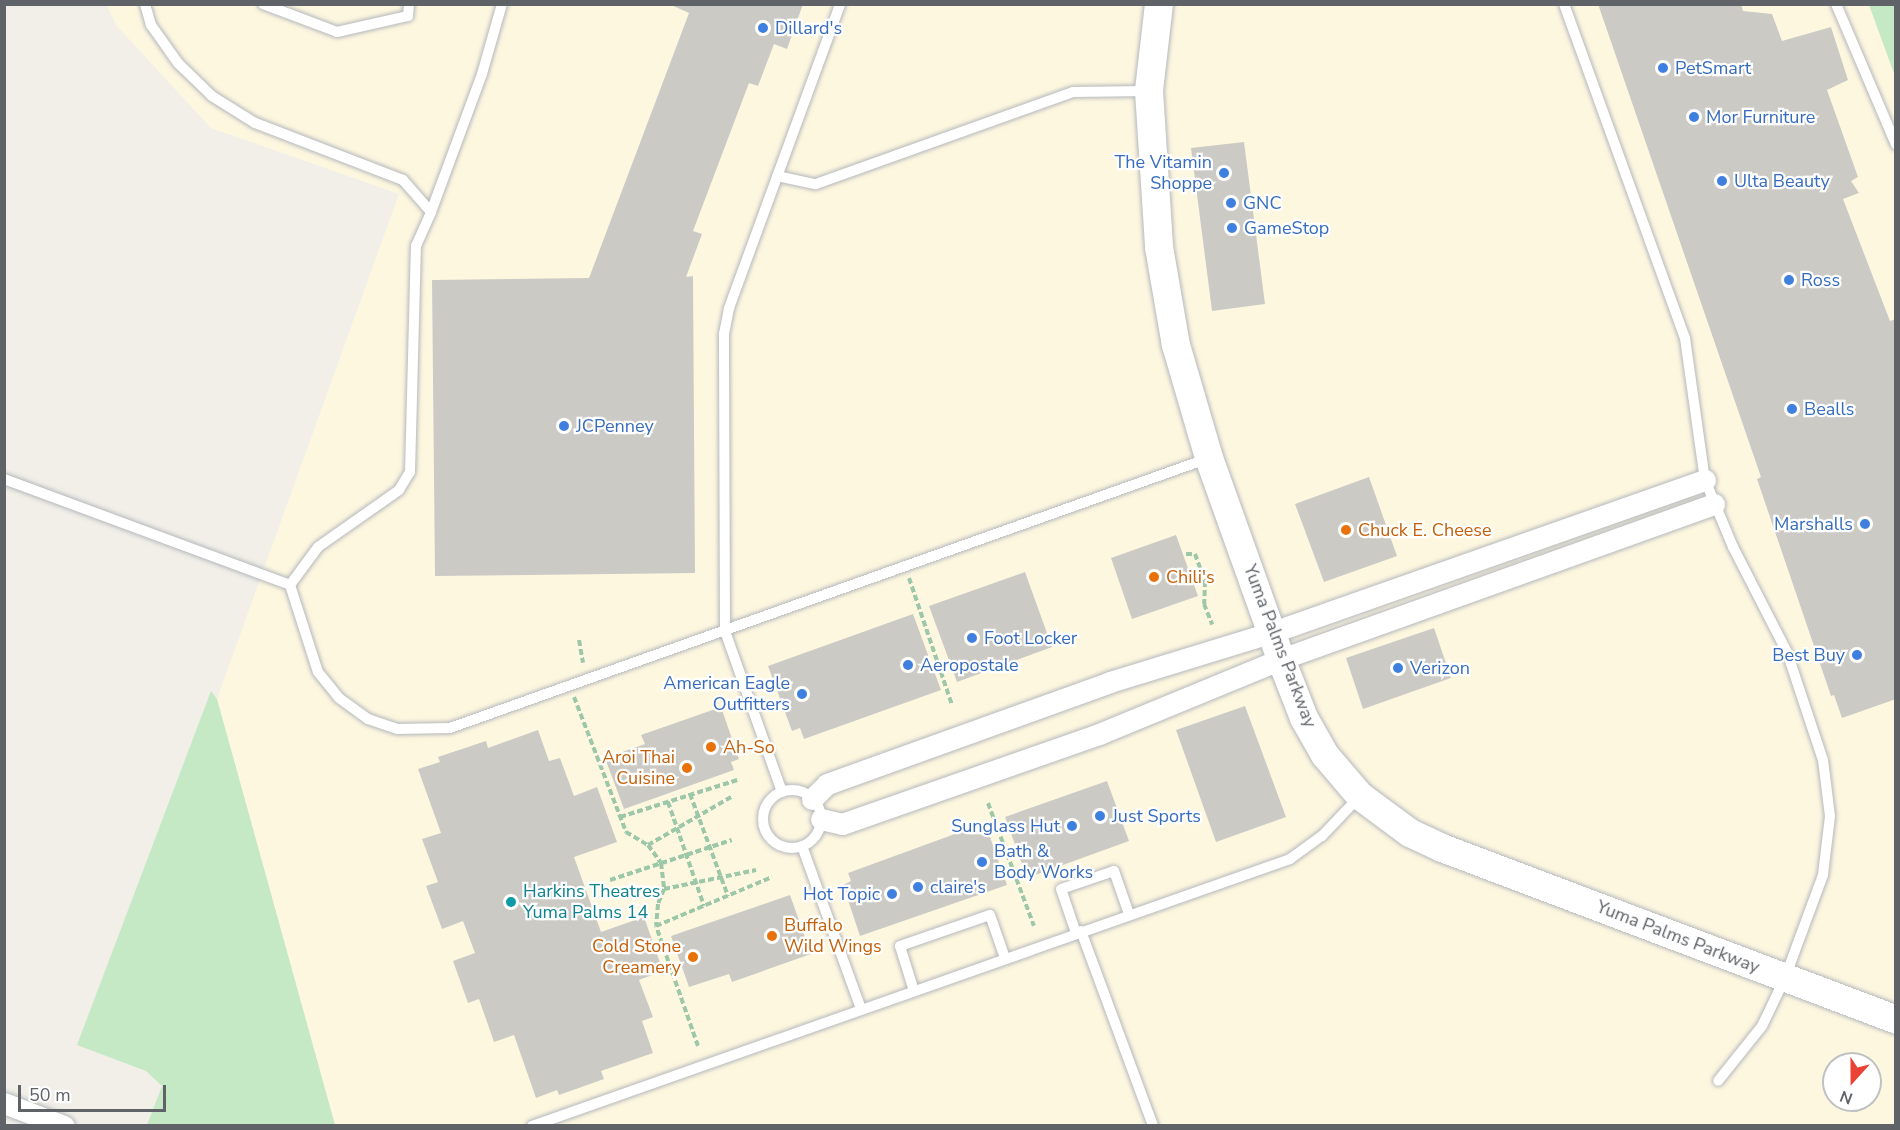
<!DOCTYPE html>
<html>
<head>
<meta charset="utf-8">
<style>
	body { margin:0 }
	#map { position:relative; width:1900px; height:1130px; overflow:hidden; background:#f1efe8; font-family:"Nunito Sans",sans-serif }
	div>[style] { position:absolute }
	.commercial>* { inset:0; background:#fef7e0 }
	.green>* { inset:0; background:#c5e8c5 }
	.building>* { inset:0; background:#cccac5 }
	.path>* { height:4px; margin-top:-2px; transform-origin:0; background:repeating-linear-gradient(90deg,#9cc7a9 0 6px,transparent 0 9px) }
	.roads { filter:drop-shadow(0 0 2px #b5b8bc) drop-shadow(0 0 2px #b5b8bc) }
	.lane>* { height:10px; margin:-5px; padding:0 5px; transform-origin:5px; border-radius:5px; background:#fff }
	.lane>.ring { margin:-5px; padding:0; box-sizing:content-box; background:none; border:10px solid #fff; border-radius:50% }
	.street>* { height:21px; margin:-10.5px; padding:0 10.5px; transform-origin:10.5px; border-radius:10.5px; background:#fff }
	.secondary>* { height:28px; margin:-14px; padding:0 14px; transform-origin:14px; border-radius:14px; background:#fff }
	.dots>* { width:16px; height:16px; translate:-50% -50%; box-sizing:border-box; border:3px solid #fff; border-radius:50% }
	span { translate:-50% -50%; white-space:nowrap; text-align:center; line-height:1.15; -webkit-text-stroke:4.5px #fff; paint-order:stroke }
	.shop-label { font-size:18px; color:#366cbe }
	.left { translate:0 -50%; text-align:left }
	.right { translate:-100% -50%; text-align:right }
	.food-label { font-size:18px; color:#c56008 }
	.street-label { font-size:18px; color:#5f6368 }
	.culture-label { font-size:18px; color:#0d838f }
	.frame { position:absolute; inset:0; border:6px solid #5f6368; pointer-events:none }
	.north { position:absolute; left:1822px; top:1052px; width:60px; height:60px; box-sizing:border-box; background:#fff; border:2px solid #bfc1c3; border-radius:50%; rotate:201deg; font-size:16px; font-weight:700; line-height:24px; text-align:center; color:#5f6368 }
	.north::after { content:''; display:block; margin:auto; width:21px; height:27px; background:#ea4335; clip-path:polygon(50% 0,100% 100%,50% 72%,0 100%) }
	.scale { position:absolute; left:18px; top:1085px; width:148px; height:27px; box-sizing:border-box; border:3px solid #5f6368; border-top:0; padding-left:8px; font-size:18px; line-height:21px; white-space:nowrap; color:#5f6368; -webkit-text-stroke:4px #fff; paint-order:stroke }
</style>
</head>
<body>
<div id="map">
	<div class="commercial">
		<div style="clip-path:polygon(evenodd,107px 5px,1895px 5px,1895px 1125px,335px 1125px,217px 699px,399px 194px,211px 128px,116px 25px,107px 5px,1834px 1064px,1870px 1064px,1870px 1100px,1834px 1100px,1834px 1064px)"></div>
	</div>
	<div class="green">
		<div style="clip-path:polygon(1869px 5px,1895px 5px,1895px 76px)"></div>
		<div style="clip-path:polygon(211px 691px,217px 699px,335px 1125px,147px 1125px,162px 1086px,146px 1071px,77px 1045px)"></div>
	</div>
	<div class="building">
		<div style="clip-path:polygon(669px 4px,803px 4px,787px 49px,774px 44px,758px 86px,749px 83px,693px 231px,702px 234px,686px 277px,693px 276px,695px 573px,435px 576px,432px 280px,589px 278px,689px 13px)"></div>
		<div style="clip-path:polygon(1598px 4px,1741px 4px,1743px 11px,1772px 14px,1782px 41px,1831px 27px,1848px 80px,1827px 90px,1858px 177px,1851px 181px,1859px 193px,1843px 199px,1890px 321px,1896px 319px,1896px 699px,1842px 718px,1834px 695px,1831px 696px,1757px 479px,1761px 477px)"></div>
		<div style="clip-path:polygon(1244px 142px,1265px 304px,1212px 311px,1191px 148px)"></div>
		<div style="clip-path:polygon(1369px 477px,1397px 556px,1324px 582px,1295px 504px)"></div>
		<div style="clip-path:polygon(1176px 535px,1198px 596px,1132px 619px,1111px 558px)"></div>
		<div style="clip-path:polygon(1025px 572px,1052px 647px,957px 682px,929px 606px)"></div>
		<div style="clip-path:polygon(913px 614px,941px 690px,804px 739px,800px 728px,792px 731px,768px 666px)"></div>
		<div style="clip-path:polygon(1434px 628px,1451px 678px,1363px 709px,1346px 658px)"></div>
		<div style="clip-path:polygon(1245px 706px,1286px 817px,1216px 842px,1176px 730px)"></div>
		<div style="clip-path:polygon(721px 707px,739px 759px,731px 762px,734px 770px,624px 809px,605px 758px,645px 744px,641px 735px)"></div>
		<div style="clip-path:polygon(538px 730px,549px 761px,560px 758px,574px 796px,597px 787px,617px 842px,574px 857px,601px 932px,644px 917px,663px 971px,639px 980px,653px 1017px,642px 1021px,653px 1053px,601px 1071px,604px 1079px,559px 1095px,557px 1090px,536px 1098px,514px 1035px,494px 1042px,479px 999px,468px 1003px,453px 961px,475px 953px,463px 921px,442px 929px,426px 886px,438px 882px,422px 839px,441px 833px,418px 769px,440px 762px,438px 757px,486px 741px,488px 748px)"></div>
		<div style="clip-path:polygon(1107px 781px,1129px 841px,1027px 878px,1005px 817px)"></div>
		<div style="clip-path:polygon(985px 823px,1007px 885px,860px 936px,843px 885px,851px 881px,848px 873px)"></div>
		<div style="clip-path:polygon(790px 895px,811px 954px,732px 982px,729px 974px,689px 987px,671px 936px)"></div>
	</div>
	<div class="path">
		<div style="left:1186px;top:554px;width:9px"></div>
		<div style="left:1195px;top:554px;width:29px;rotate:70deg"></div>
		<div style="left:1205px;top:581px;width:23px;rotate:92deg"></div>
		<div style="left:1204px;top:604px;width:22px;rotate:68deg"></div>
		<div style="left:909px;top:578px;width:134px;rotate:71.3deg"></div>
		<div style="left:579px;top:640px;width:23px;rotate:80deg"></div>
		<div style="left:574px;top:697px;width:145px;rotate:68.9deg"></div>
		<div style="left:626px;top:832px;width:26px;rotate:31deg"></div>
		<div style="left:648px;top:845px;width:22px;rotate:54deg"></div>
		<div style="left:661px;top:863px;width:26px;rotate:83deg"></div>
		<div style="left:664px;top:889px;width:16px;rotate:112deg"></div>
		<div style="left:658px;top:904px;width:22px;rotate:95deg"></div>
		<div style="left:690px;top:794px;width:109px;rotate:69.6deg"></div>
		<div style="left:668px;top:802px;width:110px;rotate:70.9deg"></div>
		<div style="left:988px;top:803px;width:131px;rotate:69.5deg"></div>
		<div style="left:620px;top:817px;width:123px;rotate:-17.5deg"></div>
		<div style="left:648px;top:845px;width:98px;rotate:-30deg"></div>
		<div style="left:610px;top:880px;width:128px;rotate:-18.2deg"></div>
		<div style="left:664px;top:889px;width:94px;rotate:-11.7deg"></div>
		<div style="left:698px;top:1046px;width:127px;rotate:-109.3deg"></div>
		<div style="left:656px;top:926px;width:126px;rotate:-22.9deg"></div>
	</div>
	<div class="roads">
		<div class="lane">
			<div style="left:263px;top:4px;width:79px;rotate:20.7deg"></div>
			<div style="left:337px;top:32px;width:73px;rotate:-12.7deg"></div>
			<div style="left:408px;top:16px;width:12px;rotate:-85deg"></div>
			<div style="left:1564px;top:4px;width:355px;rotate:70.1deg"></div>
			<div style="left:1685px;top:338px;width:143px;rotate:82deg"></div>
			<div style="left:1705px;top:480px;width:73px;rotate:67.3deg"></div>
			<div style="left:1733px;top:547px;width:118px;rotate:62.8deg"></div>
			<div style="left:1787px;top:652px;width:114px;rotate:71.6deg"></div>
			<div style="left:1823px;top:760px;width:56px;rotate:82.9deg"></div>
			<div style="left:1830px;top:816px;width:59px;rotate:96.8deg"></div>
			<div style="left:1823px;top:875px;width:110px;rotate:110.3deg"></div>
			<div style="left:1785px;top:978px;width:53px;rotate:115.6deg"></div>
			<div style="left:1762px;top:1026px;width:70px;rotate:128.7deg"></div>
			<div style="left:1836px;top:4px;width:153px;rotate:66.9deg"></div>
			<div style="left:777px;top:176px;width:40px;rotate:12deg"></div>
			<div style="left:816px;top:184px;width:273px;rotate:-19.7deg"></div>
			<div style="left:1073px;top:92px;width:76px;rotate:-0.8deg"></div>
			<div style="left:431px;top:212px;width:147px;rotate:-69.7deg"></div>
			<div style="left:482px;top:74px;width:73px;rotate:-74.1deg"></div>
			<div style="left:4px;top:479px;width:305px;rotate:20.3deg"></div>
			<div style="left:290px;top:585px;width:47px;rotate:-53.6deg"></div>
			<div style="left:318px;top:547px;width:99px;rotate:-35.1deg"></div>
			<div style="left:399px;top:490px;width:21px;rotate:-59deg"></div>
			<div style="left:410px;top:472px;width:226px;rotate:-88.5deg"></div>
			<div style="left:416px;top:246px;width:37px;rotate:-66deg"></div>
			<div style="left:431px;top:212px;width:43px;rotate:-131.2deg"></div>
			<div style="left:403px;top:180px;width:159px;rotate:-158.9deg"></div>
			<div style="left:255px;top:123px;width:51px;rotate:-147.9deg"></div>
			<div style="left:212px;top:96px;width:47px;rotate:-135.9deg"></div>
			<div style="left:178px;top:63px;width:47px;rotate:-125.4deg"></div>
			<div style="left:151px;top:25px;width:22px;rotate:-106deg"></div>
			<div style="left:290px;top:585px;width:91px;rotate:72.2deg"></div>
			<div style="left:318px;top:672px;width:33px;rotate:51deg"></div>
			<div style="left:339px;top:698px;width:36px;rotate:36deg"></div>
			<div style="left:368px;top:719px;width:31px;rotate:19deg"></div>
			<div style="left:397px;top:729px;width:53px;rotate:-1.1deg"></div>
			<div style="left:450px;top:728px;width:806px;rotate:-19.58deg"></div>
			<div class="ring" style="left:763px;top:790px;width:48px;height:48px"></div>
			<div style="left:782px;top:792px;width:171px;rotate:-109.5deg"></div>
			<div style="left:725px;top:631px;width:297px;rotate:-90.2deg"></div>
			<div style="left:724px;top:334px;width:26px;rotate:-79deg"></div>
			<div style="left:729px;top:308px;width:324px;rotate:-69.9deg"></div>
			<div style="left:802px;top:846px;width:173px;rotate:70.1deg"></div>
			<div style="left:1081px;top:931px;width:208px;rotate:69.7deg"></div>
			<div style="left:1076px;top:933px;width:46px;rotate:-108.8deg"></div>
			<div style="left:1061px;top:889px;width:56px;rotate:-18.8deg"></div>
			<div style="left:1114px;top:871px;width:46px;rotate:70.8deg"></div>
			<div style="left:914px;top:991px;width:47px;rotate:-107.3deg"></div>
			<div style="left:900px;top:946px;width:95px;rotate:-19deg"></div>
			<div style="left:990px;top:915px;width:46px;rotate:70.8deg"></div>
			<div style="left:532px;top:1126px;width:804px;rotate:-19.4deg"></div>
			<div style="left:1290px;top:859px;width:39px;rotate:-36deg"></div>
			<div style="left:1322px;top:836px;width:55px;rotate:-46.5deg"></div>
		</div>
		<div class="street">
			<div style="left:812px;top:799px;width:21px;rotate:-45deg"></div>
			<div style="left:827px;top:784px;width:301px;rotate:-19.8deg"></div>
			<div style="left:1110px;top:682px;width:170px;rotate:-17.1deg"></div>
			<div style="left:1273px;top:632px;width:458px;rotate:-19.4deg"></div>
			<div style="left:821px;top:819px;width:22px;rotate:13deg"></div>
			<div style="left:842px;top:824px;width:272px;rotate:-19.3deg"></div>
			<div style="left:1099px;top:734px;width:197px;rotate:-22.4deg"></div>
			<div style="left:1281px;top:659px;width:460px;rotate:-19.7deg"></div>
			<div style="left:4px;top:1103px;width:64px;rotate:21deg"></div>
		</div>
		<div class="secondary">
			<div style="left:1159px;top:4px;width:88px;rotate:96.6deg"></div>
			<div style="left:1149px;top:91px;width:156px;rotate:86.3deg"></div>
			<div style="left:1159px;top:247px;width:99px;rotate:80.2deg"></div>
			<div style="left:1176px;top:345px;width:118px;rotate:73.7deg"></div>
			<div style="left:1209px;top:458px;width:214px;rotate:70.3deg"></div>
			<div style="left:1281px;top:659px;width:63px;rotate:68.7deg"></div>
			<div style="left:1304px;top:718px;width:43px;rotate:60.4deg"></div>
			<div style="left:1325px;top:755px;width:54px;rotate:49.5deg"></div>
			<div style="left:1360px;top:796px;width:62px;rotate:36.5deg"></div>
			<div style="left:1410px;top:833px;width:35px;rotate:25deg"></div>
			<div style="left:1442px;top:848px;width:485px;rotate:20.7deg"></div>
		</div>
	</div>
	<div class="dots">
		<div style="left:763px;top:28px;background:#3f7fe0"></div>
		<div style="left:1663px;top:68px;background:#3f7fe0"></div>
		<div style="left:1694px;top:117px;background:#3f7fe0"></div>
		<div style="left:1224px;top:173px;background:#3f7fe0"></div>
		<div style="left:1722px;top:181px;background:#3f7fe0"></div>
		<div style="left:1231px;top:203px;background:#3f7fe0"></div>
		<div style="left:1232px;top:228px;background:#3f7fe0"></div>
		<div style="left:1789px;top:280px;background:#3f7fe0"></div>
		<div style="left:1792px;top:409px;background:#3f7fe0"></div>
		<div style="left:564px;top:426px;background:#3f7fe0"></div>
		<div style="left:1865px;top:524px;background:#3f7fe0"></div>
		<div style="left:1346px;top:530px;background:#e8710a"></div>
		<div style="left:1154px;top:577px;background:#e8710a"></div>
		<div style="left:972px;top:638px;background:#3f7fe0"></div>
		<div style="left:1857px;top:655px;background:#3f7fe0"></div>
		<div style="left:908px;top:665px;background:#3f7fe0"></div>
		<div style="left:1398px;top:668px;background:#3f7fe0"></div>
		<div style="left:802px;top:694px;background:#3f7fe0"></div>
		<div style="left:711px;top:747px;background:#e8710a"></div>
		<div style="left:687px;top:768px;background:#e8710a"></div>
		<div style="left:1100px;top:816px;background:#3f7fe0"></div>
		<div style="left:1072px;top:826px;background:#3f7fe0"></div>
		<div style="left:982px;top:862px;background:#3f7fe0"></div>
		<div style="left:918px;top:887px;background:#3f7fe0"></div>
		<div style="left:892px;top:894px;background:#3f7fe0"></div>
		<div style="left:511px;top:902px;background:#0f9aa8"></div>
		<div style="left:772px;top:936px;background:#e8710a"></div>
		<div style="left:693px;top:957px;background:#e8710a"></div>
	</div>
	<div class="shop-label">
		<span class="left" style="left:775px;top:28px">Dillard's</span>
		<span class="left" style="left:1675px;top:68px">PetSmart</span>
		<span class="left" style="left:1706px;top:117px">Mor Furniture</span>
		<span class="right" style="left:1212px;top:173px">The Vitamin<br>Shoppe</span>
		<span class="left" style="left:1734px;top:181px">Ulta Beauty</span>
		<span class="left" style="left:1243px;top:203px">GNC</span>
		<span class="left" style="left:1244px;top:228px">GameStop</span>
		<span class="left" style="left:1801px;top:280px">Ross</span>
		<span class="left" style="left:1804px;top:409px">Bealls</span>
		<span class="left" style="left:576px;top:426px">JCPenney</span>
		<span class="right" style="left:1853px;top:524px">Marshalls</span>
		<span class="left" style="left:984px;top:638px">Foot Locker</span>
		<span class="right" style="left:1845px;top:655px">Best Buy</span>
		<span class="left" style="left:920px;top:665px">Aeropostale</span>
		<span class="left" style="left:1410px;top:668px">Verizon</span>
		<span class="right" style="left:790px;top:694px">American Eagle<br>Outfitters</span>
		<span class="left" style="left:1112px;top:816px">Just Sports</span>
		<span class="right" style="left:1060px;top:826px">Sunglass Hut</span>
		<span class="left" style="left:994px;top:862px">Bath &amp;<br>Body Works</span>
		<span class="left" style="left:930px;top:887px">claire's</span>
		<span class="right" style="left:880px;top:894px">Hot Topic</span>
	</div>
	<div class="food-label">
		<span class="left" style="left:1358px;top:530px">Chuck E. Cheese</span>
		<span class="left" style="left:1166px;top:577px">Chili's</span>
		<span class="left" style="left:723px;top:747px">Ah-So</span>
		<span class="right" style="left:675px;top:768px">Aroi Thai<br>Cuisine</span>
		<span class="left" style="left:784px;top:936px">Buffalo<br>Wild Wings</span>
		<span class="right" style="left:681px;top:957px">Cold Stone<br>Creamery</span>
	</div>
	<div class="street-label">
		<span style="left:1280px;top:646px;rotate:69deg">Yuma Palms Parkway</span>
		<span style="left:1678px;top:937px;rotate:21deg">Yuma Palms Parkway</span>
	</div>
	<div class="culture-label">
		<span class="left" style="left:523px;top:902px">Harkins Theatres<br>Yuma Palms 14</span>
	</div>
	<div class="frame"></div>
	<div class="north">N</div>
	<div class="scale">50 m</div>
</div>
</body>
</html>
